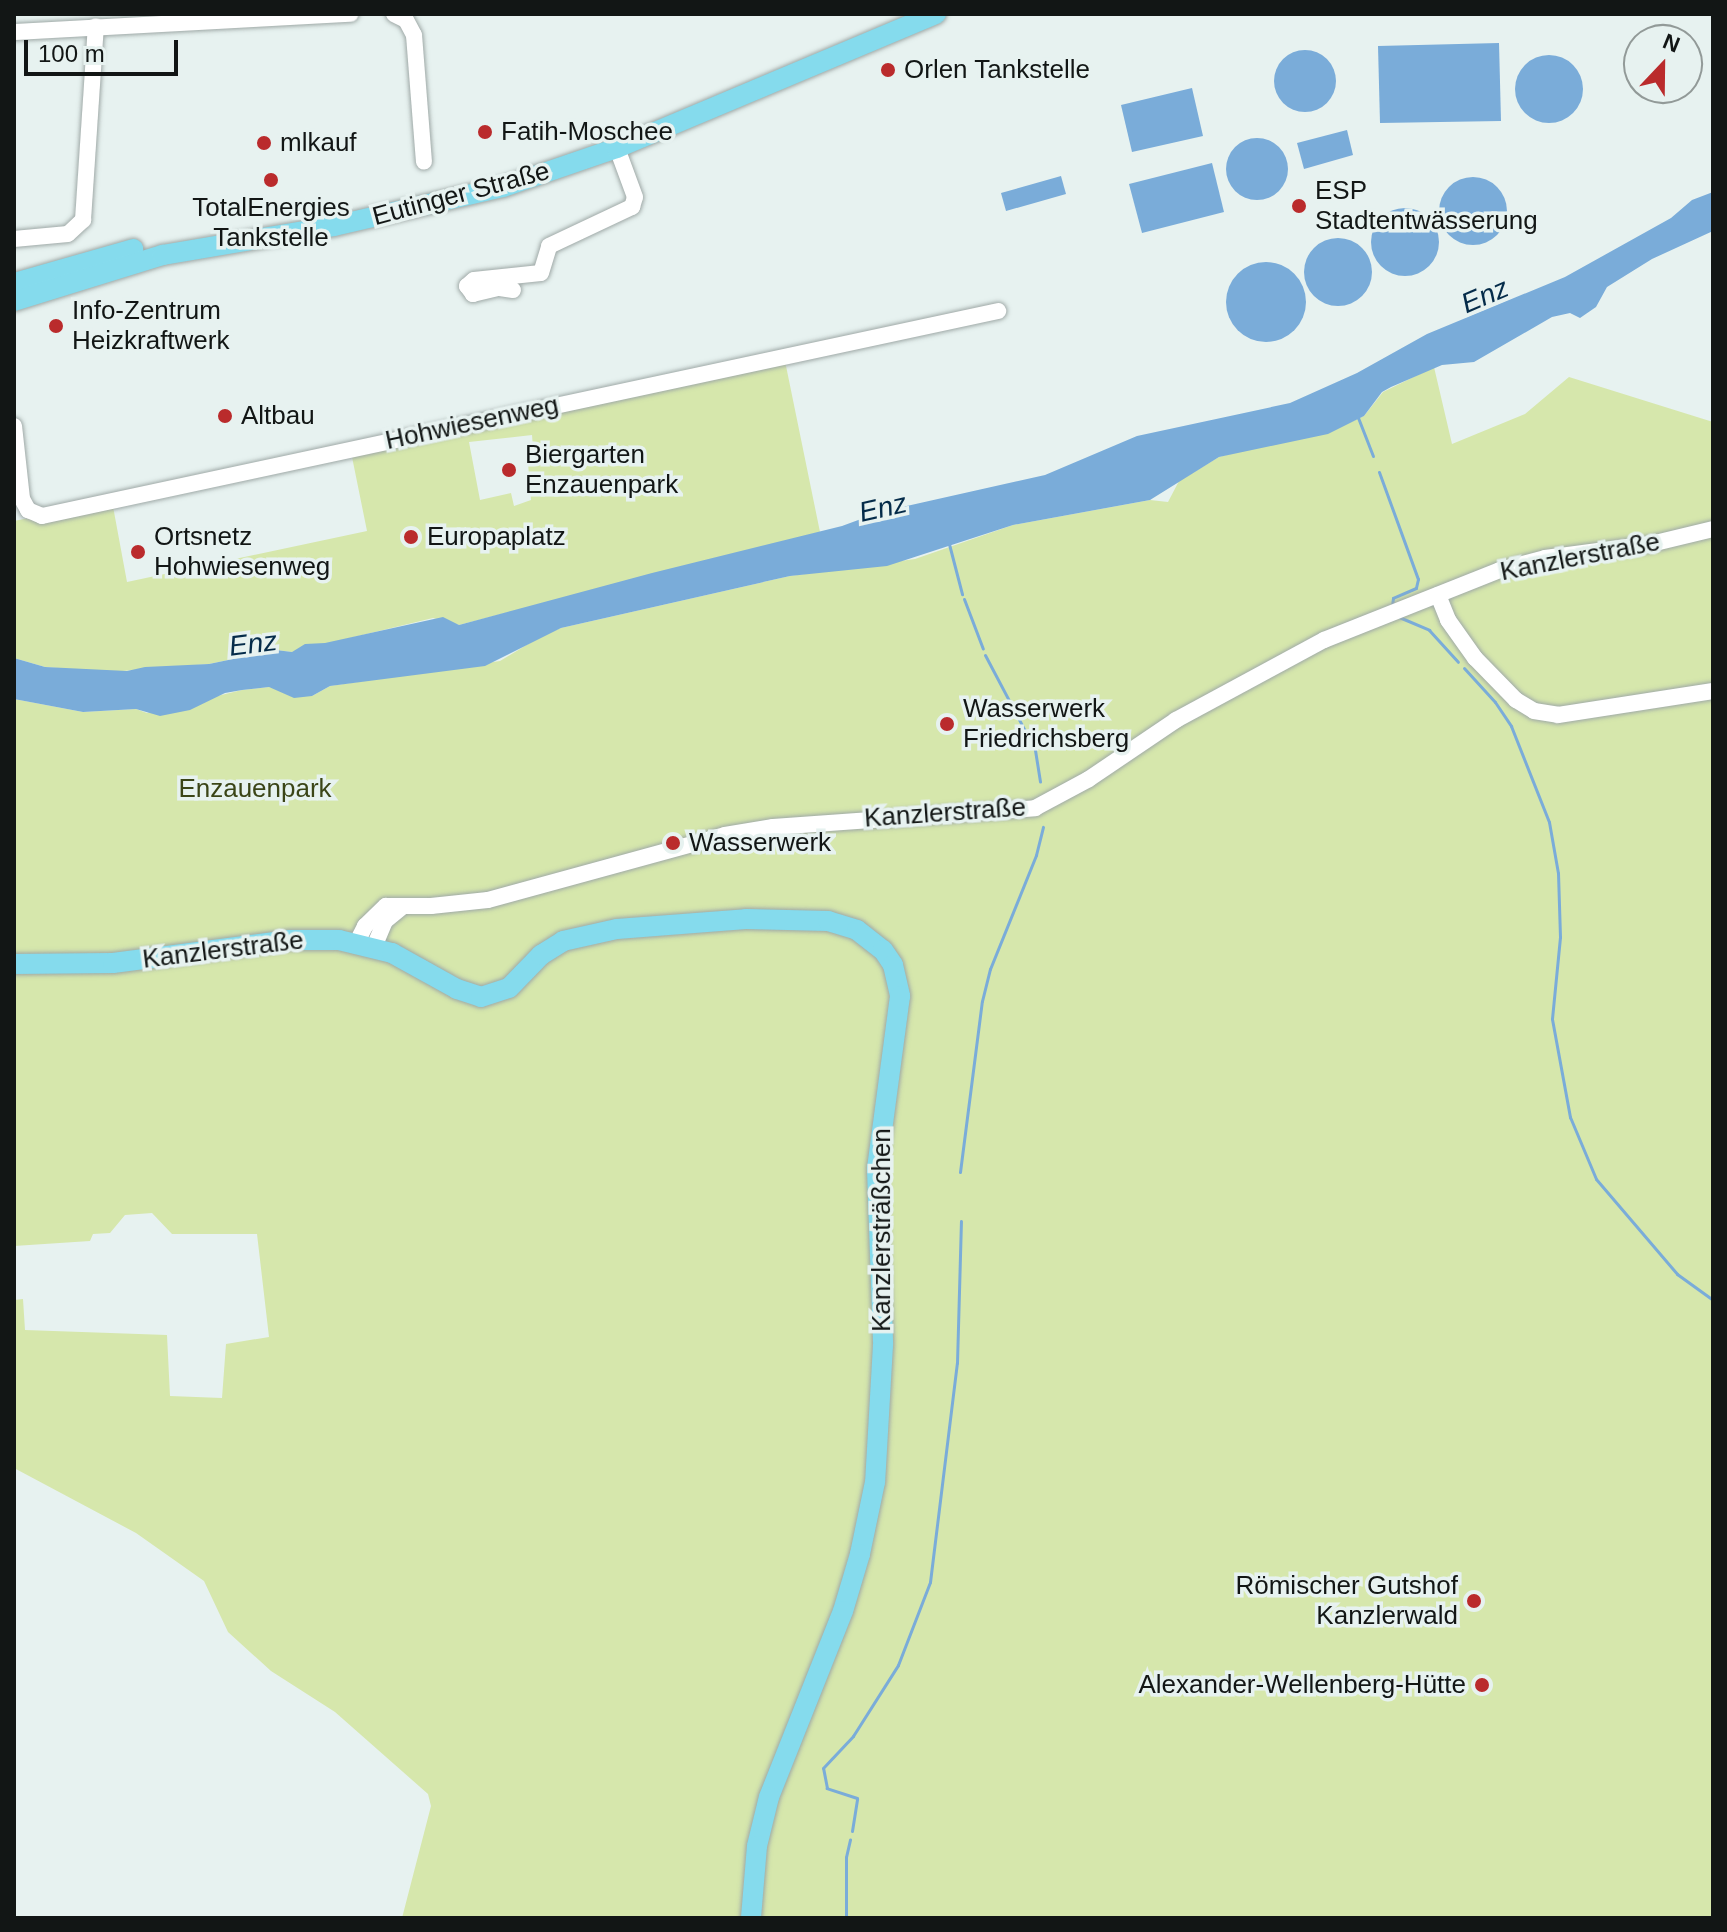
<!DOCTYPE html>
<html>
<head>
<meta charset="utf-8">
<style>
	body { margin:0 }
	#map { position:relative; width:1727px; height:1932px; overflow:hidden; background:#e7f2f0; font-family:Helvetica,sans-serif }
	div>[style] { position:absolute }
	.green>* { inset:0; background:#d6e7ac }
	.water>* { inset:0; background:#7aacd9 }
	.round { border-radius:50% }
	.stream>* { height:3px; margin:-1.5px; padding:0 1.5px; transform-origin:1.5px; border-radius:1.5px; background:#7aacd9 }
	.roads { filter:drop-shadow(0 0 2px #9fa9a7) drop-shadow(0 0 2px #9fa9a7) }
	.minor>* { height:16px; margin:-8px; padding:0 8px; transform-origin:8px; border-radius:8px; background:#fff }
	.major>* { height:20px; margin:-10px; padding:0 10px; transform-origin:10px; border-radius:10px; background:#85dbed }
	.dots>* { width:22px; height:22px; translate:-50% -50%; box-sizing:border-box; border:4px solid #e7f2f0; border-radius:50% }
	span { translate:-50% -50%; white-space:nowrap; text-align:center; line-height:1.15; -webkit-text-stroke:7px #e7f2f0; paint-order:stroke }
	.poi-label { font-size:26px; color:#121615 }
	.left { translate:0 -50%; text-align:left }
	.right { translate:-100% -50%; text-align:right }
	.street-label { font-size:26px; color:#121615 }
	.park-label { font-size:26px; color:#3b4517 }
	.water-label { font-size:28px; color:#042b49; font-style:italic }
	.frame { position:absolute; inset:0; border:16px solid #121615; pointer-events:none }
	.north { position:absolute; left:1623px; top:24px; width:80px; height:80px; box-sizing:border-box; background:#e7f2f0; border:2px solid #929a98; border-radius:50%; rotate:22deg; font-size:22px; font-weight:700; line-height:32px; text-align:center; color:#121615 }
	.north::after { content:''; display:block; margin:auto; width:28px; height:36px; background:#ba2b2c; clip-path:polygon(50% 0,100% 100%,50% 72%,0 100%) }
	.scale { position:absolute; left:24px; top:40px; width:154px; height:36px; box-sizing:border-box; border:4px solid #121615; border-top:0; padding-left:10px; font-size:24px; line-height:28px; white-space:nowrap; color:#121615; -webkit-text-stroke:6px #e7f2f0; paint-order:stroke }
</style>
</head>
<body>
<div id="map">
	<div class="green">
		<div style="clip-path:polygon(evenodd,785px 361px,820px 532px,459px 625px,433px 618px,292px 652px,276px 650px,209px 664px,110px 672px,45px 667px,14px 658px,14px 521px,112px 501px,127px 582px,367px 531px,351px 452px,785px 361px,532px 435px,534px 462px,528px 463px,531px 500px,514px 506px,511px 493px,480px 500px,469px 442px,532px 435px)"></div>
		<div style="clip-path:polygon(1434px 367px,1452px 444px,1525px 414px,1569px 377px,1713px 422px,1713px 1918px,402px 1918px,431px 1806px,428px 1794px,335px 1712px,271px 1671px,228px 1632px,204px 1581px,136px 1533px,14px 1468px,14px 1300px,23px 1299px,25px 1330px,167px 1335px,170px 1396px,222px 1398px,226px 1344px,269px 1337px,257px 1234px,172px 1234px,152px 1213px,125px 1215px,110px 1233px,93px 1234px,90px 1241px,14px 1246px,14px 699px,83px 712px,136px 709px,147px 713px,242px 690px,269px 687px,312px 696px,330px 686px,500px 661px,543px 635px,561px 628px,790px 576px,915px 559px,1013px 525px,1150px 500px,1168px 502px,1179px 481px,1219px 457px,1353px 421px,1364px 416px,1383px 392px)"></div>
	</div>
	<div class="water">
		<div style="clip-path:polygon(1499px 43px,1501px 121px,1380px 123px,1378px 46px)"></div>
		<div class="round" style="left:1274px;top:50px;width:62px;height:62px"></div>
		<div class="round" style="left:1515px;top:55px;width:68px;height:68px"></div>
		<div style="clip-path:polygon(1192px 88px,1203px 136px,1132px 152px,1121px 105px)"></div>
		<div style="clip-path:polygon(1347px 130px,1353px 155px,1304px 169px,1297px 143px)"></div>
		<div class="round" style="left:1226px;top:138px;width:62px;height:62px"></div>
		<div style="clip-path:polygon(1212px 163px,1224px 212px,1142px 233px,1129px 184px)"></div>
		<div style="clip-path:polygon(1061px 176px,1066px 194px,1006px 211px,1001px 193px)"></div>
		<div class="round" style="left:1439px;top:177px;width:68px;height:68px"></div>
		<div style="clip-path:polygon(1713px 192px,1713px 231px,1652px 259px,1607px 287px,1596px 307px,1580px 318px,1570px 313px,1552px 317px,1474px 362px,1442px 365px,1391px 387px,1382px 392px,1364px 416px,1328px 434px,1219px 457px,1150px 500px,1013px 525px,887px 566px,790px 576px,561px 628px,485px 666px,330px 686px,312px 696px,294px 698px,269px 687px,242px 690px,225px 693px,190px 710px,160px 716px,136px 709px,83px 712px,14px 699px,14px 658px,45px 667px,127px 671px,145px 667px,209px 664px,276px 650px,292px 652px,305px 644px,325px 643px,443px 617px,459px 625px,652px 573px,842px 526px,880px 512px,1045px 475px,1137px 436px,1290px 403px,1357px 373px,1427px 334px,1565px 277px,1671px 218px,1692px 200px)"></div>
		<div class="round" style="left:1371px;top:208px;width:68px;height:68px"></div>
		<div class="round" style="left:1304px;top:238px;width:68px;height:68px"></div>
		<div class="round" style="left:1226px;top:262px;width:80px;height:80px"></div>
	</div>
	<div class="stream">
		<div style="left:1357px;top:415px;width:44px;rotate:68.7deg"></div>
		<div style="left:1379px;top:472px;width:114px;rotate:70deg"></div>
		<div style="left:1418px;top:579px;width:9px;rotate:103deg"></div>
		<div style="left:1416px;top:588px;width:25px;rotate:157deg"></div>
		<div style="left:1393px;top:598px;width:8px;rotate:97deg"></div>
		<div style="left:949px;top:544px;width:52px;rotate:75.4deg"></div>
		<div style="left:964px;top:599px;width:53px;rotate:69.2deg"></div>
		<div style="left:1399px;top:617px;width:33px;rotate:23deg"></div>
		<div style="left:1429px;top:630px;width:43px;rotate:47.8deg"></div>
		<div style="left:985px;top:655px;width:107px;rotate:62.2deg"></div>
		<div style="left:1035px;top:750px;width:32px;rotate:81deg"></div>
		<div style="left:1464px;top:668px;width:46px;rotate:47.6deg"></div>
		<div style="left:1495px;top:702px;width:29px;rotate:56deg"></div>
		<div style="left:1511px;top:726px;width:103px;rotate:68.4deg"></div>
		<div style="left:1549px;top:822px;width:52px;rotate:80deg"></div>
		<div style="left:1558px;top:873px;width:64px;rotate:88.2deg"></div>
		<div style="left:1560px;top:937px;width:82px;rotate:95.6deg"></div>
		<div style="left:1552px;top:1019px;width:100px;rotate:79.6deg"></div>
		<div style="left:1570px;top:1117px;width:67px;rotate:67.2deg"></div>
		<div style="left:1596px;top:1179px;width:125px;rotate:49.5deg"></div>
		<div style="left:1677px;top:1274px;width:44px;rotate:35.8deg"></div>
		<div style="left:960px;top:1172px;width:172px;rotate:-82.7deg"></div>
		<div style="left:982px;top:1001px;width:33px;rotate:-76deg"></div>
		<div style="left:990px;top:969px;width:123px;rotate:-68deg"></div>
		<div style="left:1036px;top:855px;width:29px;rotate:-76deg"></div>
		<div style="left:852px;top:1831px;width:33px;rotate:-81deg"></div>
		<div style="left:857px;top:1798px;width:32px;rotate:-162deg"></div>
		<div style="left:827px;top:1788px;width:20px;rotate:-101deg"></div>
		<div style="left:823px;top:1768px;width:44px;rotate:-46.8deg"></div>
		<div style="left:853px;top:1736px;width:84px;rotate:-57.6deg"></div>
		<div style="left:898px;top:1665px;width:89px;rotate:-68.9deg"></div>
		<div style="left:930px;top:1582px;width:221px;rotate:-83deg"></div>
		<div style="left:957px;top:1363px;width:142px;rotate:-88.4deg"></div>
		<div style="left:846px;top:1918px;width:61px;rotate:-90deg"></div>
		<div style="left:846px;top:1857px;width:18px;rotate:-77deg"></div>
	</div>
	<div class="roads">
		<div class="minor">
			<div style="left:394px;top:14px;width:13px;rotate:27deg"></div>
			<div style="left:406px;top:20px;width:17px;rotate:62deg"></div>
			<div style="left:414px;top:35px;width:127px;rotate:85.5deg"></div>
			<div style="left:14px;top:32px;width:337px;rotate:-3.1deg"></div>
			<div style="left:14px;top:239px;width:54px;rotate:-5.3deg"></div>
			<div style="left:68px;top:234px;width:21px;rotate:-43deg"></div>
			<div style="left:83px;top:220px;width:194px;rotate:-86.2deg"></div>
			<div style="left:513px;top:290px;width:15px;rotate:-172deg"></div>
			<div style="left:498px;top:288px;width:26px;rotate:167deg"></div>
			<div style="left:473px;top:294px;width:10px;rotate:-127deg"></div>
			<div style="left:467px;top:286px;width:9px;rotate:-41deg"></div>
			<div style="left:474px;top:280px;width:67px;rotate:-6deg"></div>
			<div style="left:541px;top:273px;width:28px;rotate:-73deg"></div>
			<div style="left:549px;top:246px;width:92px;rotate:-25.2deg"></div>
			<div style="left:632px;top:207px;width:10px;rotate:-73deg"></div>
			<div style="left:635px;top:197px;width:52px;rotate:-110.2deg"></div>
			<div style="left:14px;top:426px;width:73px;rotate:83.7deg"></div>
			<div style="left:22px;top:499px;width:13px;rotate:61deg"></div>
			<div style="left:28px;top:510px;width:15px;rotate:23deg"></div>
			<div style="left:42px;top:516px;width:978px;rotate:-12.1deg"></div>
			<div style="left:1438px;top:595px;width:27px;rotate:68deg"></div>
			<div style="left:1448px;top:620px;width:47px;rotate:54.6deg"></div>
			<div style="left:1475px;top:658px;width:59px;rotate:45.7deg"></div>
			<div style="left:1516px;top:700px;width:21px;rotate:31deg"></div>
			<div style="left:1534px;top:711px;width:24px;rotate:9deg"></div>
			<div style="left:1558px;top:715px;width:157px;rotate:-8.8deg"></div>
			<div style="left:357px;top:942px;width:18px;rotate:-63deg"></div>
			<div style="left:365px;top:926px;width:29px;rotate:-44deg"></div>
			<div style="left:386px;top:906px;width:45px"></div>
			<div style="left:431px;top:906px;width:57px;rotate:-6deg"></div>
			<div style="left:488px;top:900px;width:246px;rotate:-15.3deg"></div>
			<div style="left:725px;top:835px;width:49px;rotate:-9.5deg"></div>
			<div style="left:773px;top:827px;width:263px;rotate:-4.1deg"></div>
			<div style="left:1035px;top:808px;width:61px;rotate:-28.2deg"></div>
			<div style="left:1089px;top:779px;width:105px;rotate:-34.1deg"></div>
			<div style="left:1176px;top:720px;width:168px;rotate:-28.4deg"></div>
			<div style="left:1324px;top:640px;width:189px;rotate:-21.7deg"></div>
			<div style="left:1500px;top:570px;width:47px;rotate:-14.9deg"></div>
			<div style="left:1545px;top:558px;width:107px;rotate:-7.5deg"></div>
			<div style="left:1651px;top:544px;width:64px;rotate:-13.6deg"></div>
			<div style="left:374px;top:947px;width:28px;rotate:-67deg"></div>
			<div style="left:385px;top:921px;width:22px;rotate:-39deg"></div>
		</div>
		<div class="major">
			<div style="left:14px;top:283px;width:124px;rotate:-15.9deg"></div>
			<div style="left:14px;top:301px;width:156px;rotate:-17.2deg"></div>
			<div style="left:163px;top:255px;width:173px;rotate:-9.6deg"></div>
			<div style="left:334px;top:226px;width:173px;rotate:-13deg"></div>
			<div style="left:503px;top:187px;width:120px;rotate:-18.9deg"></div>
			<div style="left:617px;top:148px;width:346px;rotate:-22.8deg"></div>
			<div style="left:14px;top:964px;width:99px;rotate:-0.6deg"></div>
			<div style="left:113px;top:963px;width:179px;rotate:-7.4deg"></div>
			<div style="left:291px;top:940px;width:48px"></div>
			<div style="left:339px;top:940px;width:55px;rotate:13.8deg"></div>
			<div style="left:392px;top:953px;width:74px;rotate:29deg"></div>
			<div style="left:457px;top:989px;width:25px;rotate:18deg"></div>
			<div style="left:481px;top:997px;width:29px;rotate:-18deg"></div>
			<div style="left:509px;top:988px;width:46px;rotate:-45.9deg"></div>
			<div style="left:541px;top:955px;width:26px;rotate:-32deg"></div>
			<div style="left:563px;top:941px;width:55px;rotate:-12.5deg"></div>
			<div style="left:617px;top:929px;width:129px;rotate:-4.4deg"></div>
			<div style="left:746px;top:919px;width:82px;rotate:1.4deg"></div>
			<div style="left:828px;top:921px;width:30px;rotate:17deg"></div>
			<div style="left:857px;top:930px;width:33px;rotate:38deg"></div>
			<div style="left:883px;top:950px;width:18px;rotate:56deg"></div>
			<div style="left:893px;top:965px;width:32px;rotate:77deg"></div>
			<div style="left:900px;top:996px;width:175px;rotate:97.6deg"></div>
			<div style="left:877px;top:1169px;width:176px;rotate:88deg"></div>
			<div style="left:883px;top:1345px;width:137px;rotate:93.3deg"></div>
			<div style="left:875px;top:1482px;width:74px;rotate:101.8deg"></div>
			<div style="left:860px;top:1554px;width:59px;rotate:106.6deg"></div>
			<div style="left:843px;top:1611px;width:200px;rotate:111.7deg"></div>
			<div style="left:769px;top:1797px;width:50px;rotate:103.8deg"></div>
			<div style="left:757px;top:1846px;width:72px;rotate:94.8deg"></div>
		</div>
	</div>
	<div class="dots">
		<div style="left:888px;top:70px;background:#ba2b2c"></div>
		<div style="left:485px;top:132px;background:#ba2b2c"></div>
		<div style="left:264px;top:143px;background:#ba2b2c"></div>
		<div style="left:271px;top:180px;background:#ba2b2c"></div>
		<div style="left:1299px;top:206px;background:#ba2b2c"></div>
		<div style="left:56px;top:326px;background:#ba2b2c"></div>
		<div style="left:225px;top:416px;background:#ba2b2c"></div>
		<div style="left:509px;top:470px;background:#ba2b2c"></div>
		<div style="left:411px;top:537px;background:#ba2b2c"></div>
		<div style="left:138px;top:552px;background:#ba2b2c"></div>
		<div style="left:947px;top:724px;background:#ba2b2c"></div>
		<div style="left:673px;top:843px;background:#ba2b2c"></div>
		<div style="left:1474px;top:1601px;background:#ba2b2c"></div>
		<div style="left:1482px;top:1685px;background:#ba2b2c"></div>
	</div>
	<div class="poi-label">
		<span class="left" style="left:904px;top:70px">Orlen Tankstelle</span>
		<span class="left" style="left:501px;top:132px">Fatih-Moschee</span>
		<span class="left" style="left:280px;top:143px">mlkauf</span>
		<span class="left" style="left:1315px;top:206px">ESP<br>Stadtentwässerung</span>
		<span style="left:271px;top:223px">TotalEnergies<br>Tankstelle</span>
		<span class="left" style="left:72px;top:326px">Info-Zentrum<br>Heizkraftwerk</span>
		<span class="left" style="left:241px;top:416px">Altbau</span>
		<span class="left" style="left:525px;top:470px">Biergarten<br>Enzauenpark</span>
		<span class="left" style="left:154px;top:552px">Ortsnetz<br>Hohwiesenweg</span>
		<span class="left" style="left:427px;top:537px">Europaplatz</span>
		<span class="left" style="left:963px;top:724px">Wasserwerk<br>Friedrichsberg</span>
		<span class="left" style="left:689px;top:843px">Wasserwerk</span>
		<span class="right" style="left:1458px;top:1601px">Römischer Gutshof<br>Kanzlerwald</span>
		<span class="right" style="left:1466px;top:1685px">Alexander-Wellenberg-Hütte</span>
	</div>
	<div class="street-label">
		<span style="left:461px;top:194px;rotate:-15deg">Eutinger Straße</span>
		<span style="left:472px;top:423px;rotate:-12deg">Hohwiesenweg</span>
		<span style="left:1580px;top:557px;rotate:-11deg">Kanzlerstraße</span>
		<span style="left:945px;top:813px;rotate:-4deg">Kanzlerstraße</span>
		<span style="left:223px;top:950px;rotate:-7deg">Kanzlerstraße</span>
		<span style="left:882px;top:1230px;rotate:-90deg">Kanzlersträßchen</span>
	</div>
	<div class="park-label">
		<span style="left:255px;top:789px">Enzauenpark</span>
	</div>
	<div class="water-label">
		<span style="left:1485px;top:296px;rotate:-23deg">Enz</span>
		<span style="left:883px;top:508px;rotate:-13deg">Enz</span>
		<span style="left:253px;top:644px;rotate:-7deg">Enz</span>
	</div>
	<div class="frame"></div>
	<div class="north">N</div>
	<div class="scale">100 m</div>
</div>
</body>
</html>
